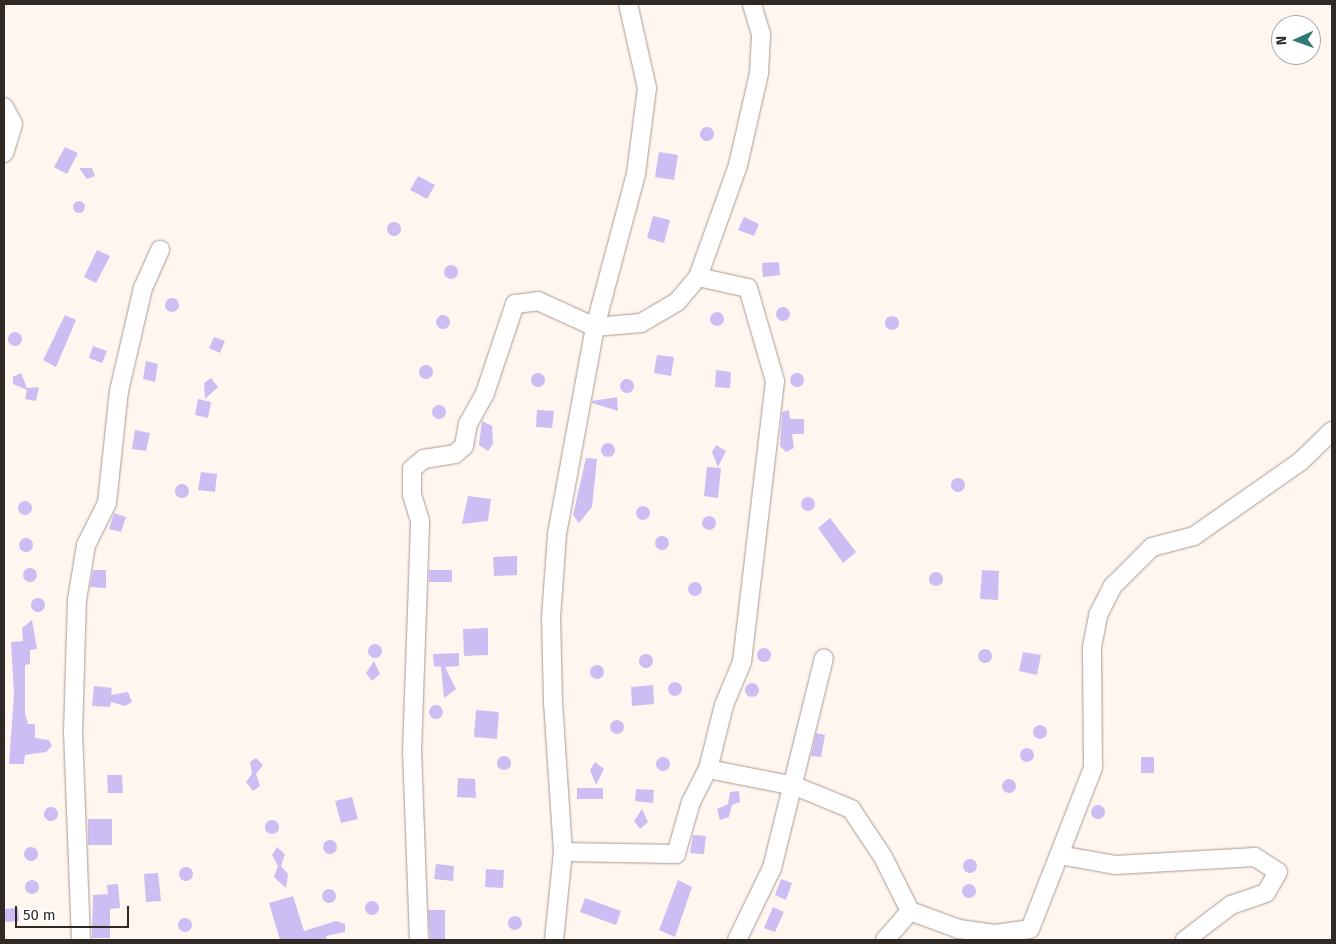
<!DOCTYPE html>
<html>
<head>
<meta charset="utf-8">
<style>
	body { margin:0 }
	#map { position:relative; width:1336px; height:944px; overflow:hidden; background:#fff6f0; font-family:"Fira Sans",sans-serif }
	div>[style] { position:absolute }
	.building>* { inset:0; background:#ccbdf3 }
	.round { border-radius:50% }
	.roads { filter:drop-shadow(0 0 1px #a89a92) drop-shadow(0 0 1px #a89a92) }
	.street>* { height:18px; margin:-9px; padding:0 9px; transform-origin:9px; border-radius:9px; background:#fff }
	span { translate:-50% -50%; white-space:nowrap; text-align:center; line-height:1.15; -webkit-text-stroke:4.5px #fff; paint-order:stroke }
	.frame { position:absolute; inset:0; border:5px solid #2f2a26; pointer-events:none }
	.north { position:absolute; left:1271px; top:15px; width:50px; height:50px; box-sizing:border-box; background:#fff; border:1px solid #acaaa8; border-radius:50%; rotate:268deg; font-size:14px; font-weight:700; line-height:20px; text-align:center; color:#2f2a26 }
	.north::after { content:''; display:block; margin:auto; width:18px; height:22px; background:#317975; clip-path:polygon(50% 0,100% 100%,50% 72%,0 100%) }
	.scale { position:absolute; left:15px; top:906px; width:114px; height:22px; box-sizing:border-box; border:2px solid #2f2a26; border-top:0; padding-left:6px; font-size:15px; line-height:18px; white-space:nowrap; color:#2f2a26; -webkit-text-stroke:4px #fff; paint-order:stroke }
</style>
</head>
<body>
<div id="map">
	<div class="building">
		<div class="round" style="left:700px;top:127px;width:14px;height:14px"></div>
		<div style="clip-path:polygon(65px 147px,78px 153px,67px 174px,54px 167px)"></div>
		<div style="clip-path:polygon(659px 152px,678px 155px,674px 180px,655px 177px)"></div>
		<div style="clip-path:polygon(79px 168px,92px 168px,95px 176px,87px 179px)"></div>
		<div style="clip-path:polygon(418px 176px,435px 185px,427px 199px,410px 190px)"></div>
		<div class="round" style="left:73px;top:201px;width:12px;height:12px"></div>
		<div style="clip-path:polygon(653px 216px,670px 220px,664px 243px,647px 238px)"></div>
		<div style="clip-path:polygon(744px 217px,759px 224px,754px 236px,738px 230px)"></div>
		<div class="round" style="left:387px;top:222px;width:14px;height:14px"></div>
		<div style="clip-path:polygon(97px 250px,110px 256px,96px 283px,84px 277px)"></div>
		<div style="clip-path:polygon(779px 262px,780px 275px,763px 277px,762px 263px)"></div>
		<div class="round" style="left:444px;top:265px;width:14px;height:14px"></div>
		<div class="round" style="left:165px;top:298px;width:14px;height:14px"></div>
		<div class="round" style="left:776px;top:307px;width:14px;height:14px"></div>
		<div class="round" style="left:710px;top:312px;width:14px;height:14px"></div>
		<div style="clip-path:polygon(65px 315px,76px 320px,56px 367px,43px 360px)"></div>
		<div class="round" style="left:436px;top:315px;width:14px;height:14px"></div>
		<div class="round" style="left:885px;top:316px;width:14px;height:14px"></div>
		<div class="round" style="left:8px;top:332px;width:14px;height:14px"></div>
		<div style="clip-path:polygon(214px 337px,225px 341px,220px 353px,209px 348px)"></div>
		<div style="clip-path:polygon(93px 346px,107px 351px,102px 363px,89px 358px)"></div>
		<div style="clip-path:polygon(657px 355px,674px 357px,671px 376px,654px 373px)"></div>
		<div style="clip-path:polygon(146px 361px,158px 364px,155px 382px,143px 379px)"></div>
		<div class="round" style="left:419px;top:365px;width:14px;height:14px"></div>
		<div style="clip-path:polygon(716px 370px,731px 372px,730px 388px,715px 387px)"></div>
		<div style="clip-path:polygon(21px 373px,27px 388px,39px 387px,36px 401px,25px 399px,27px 390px,13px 384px,13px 377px)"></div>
		<div class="round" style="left:531px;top:373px;width:14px;height:14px"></div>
		<div class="round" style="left:790px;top:373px;width:14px;height:14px"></div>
		<div style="clip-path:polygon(211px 378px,218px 387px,205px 399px,204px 383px)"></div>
		<div class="round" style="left:620px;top:379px;width:14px;height:14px"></div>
		<div style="clip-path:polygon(617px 397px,618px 411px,592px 403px,592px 401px)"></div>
		<div style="clip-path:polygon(198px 399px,211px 402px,208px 418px,195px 415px)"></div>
		<div class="round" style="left:432px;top:405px;width:14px;height:14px"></div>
		<div style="clip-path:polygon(537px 410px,554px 411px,552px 428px,536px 427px)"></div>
		<div style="clip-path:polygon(789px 410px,790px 419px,804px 419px,804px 434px,792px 434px,794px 448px,786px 452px,780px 446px,782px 412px)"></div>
		<div style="clip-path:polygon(482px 421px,492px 426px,493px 444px,488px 451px,479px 445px)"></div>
		<div style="clip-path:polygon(135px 430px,150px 433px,146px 451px,132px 449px)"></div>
		<div class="round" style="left:601px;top:443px;width:14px;height:14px"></div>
		<div style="clip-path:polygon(716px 445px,726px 451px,718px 467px,712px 452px)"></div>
		<div style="clip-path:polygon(586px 458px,597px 459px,592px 507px,579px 523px,573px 515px)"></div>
		<div style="clip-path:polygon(707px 467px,721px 468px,718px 498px,704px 496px)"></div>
		<div style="clip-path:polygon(201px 472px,217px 474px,215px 492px,198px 490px)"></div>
		<div class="round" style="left:951px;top:478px;width:14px;height:14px"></div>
		<div class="round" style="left:175px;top:484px;width:14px;height:14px"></div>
		<div style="clip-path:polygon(468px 496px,491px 499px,488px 521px,462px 524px)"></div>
		<div class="round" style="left:801px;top:497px;width:14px;height:14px"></div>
		<div class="round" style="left:18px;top:501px;width:14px;height:14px"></div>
		<div class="round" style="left:636px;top:506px;width:14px;height:14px"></div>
		<div style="clip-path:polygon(114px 513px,126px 517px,121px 532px,109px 529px)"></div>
		<div class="round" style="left:702px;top:516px;width:14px;height:14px"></div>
		<div style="clip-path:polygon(830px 518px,856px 552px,843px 563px,818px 528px)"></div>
		<div class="round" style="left:655px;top:536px;width:14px;height:14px"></div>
		<div class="round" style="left:19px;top:538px;width:14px;height:14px"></div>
		<div style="clip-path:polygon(517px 556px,517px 575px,494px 576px,493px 557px)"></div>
		<div class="round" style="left:23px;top:568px;width:14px;height:14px"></div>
		<div style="clip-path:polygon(93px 570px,106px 570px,106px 588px,90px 587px)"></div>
		<div style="clip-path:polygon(429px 570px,452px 570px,452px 582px,429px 582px)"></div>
		<div style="clip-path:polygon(982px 570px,999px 571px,998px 600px,980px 599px)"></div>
		<div class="round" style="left:929px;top:572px;width:14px;height:14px"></div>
		<div class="round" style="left:688px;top:582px;width:14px;height:14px"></div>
		<div class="round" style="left:31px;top:598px;width:14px;height:14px"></div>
		<div style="clip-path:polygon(32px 620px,37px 649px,30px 650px,30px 664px,25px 665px,25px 713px,28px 724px,35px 724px,35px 738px,49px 740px,52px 746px,46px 752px,25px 755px,24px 764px,9px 764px,14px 694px,11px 642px,23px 641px,22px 628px)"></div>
		<div style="clip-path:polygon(488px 628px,488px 655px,464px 656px,463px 629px)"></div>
		<div class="round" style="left:368px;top:644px;width:14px;height:14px"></div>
		<div class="round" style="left:757px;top:648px;width:14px;height:14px"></div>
		<div class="round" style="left:978px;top:649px;width:14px;height:14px"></div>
		<div style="clip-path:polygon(1023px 652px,1041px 655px,1037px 675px,1019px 671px)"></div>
		<div style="clip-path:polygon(459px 653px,459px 666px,445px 667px,456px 689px,444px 698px,441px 667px,434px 666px,433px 654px)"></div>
		<div class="round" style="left:639px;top:654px;width:14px;height:14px"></div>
		<div style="clip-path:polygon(374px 661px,380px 674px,372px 681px,366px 673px)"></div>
		<div class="round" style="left:590px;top:665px;width:14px;height:14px"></div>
		<div class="round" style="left:668px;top:682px;width:14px;height:14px"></div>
		<div class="round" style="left:745px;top:683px;width:14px;height:14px"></div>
		<div style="clip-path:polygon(653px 685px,654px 704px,632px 706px,631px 687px)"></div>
		<div style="clip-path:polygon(94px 686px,112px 688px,111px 695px,128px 692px,132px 702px,125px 706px,111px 702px,110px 707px,92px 706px)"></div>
		<div class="round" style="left:429px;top:705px;width:14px;height:14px"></div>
		<div style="clip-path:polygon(476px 710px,499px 712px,497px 739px,474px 737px)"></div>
		<div class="round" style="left:610px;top:720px;width:14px;height:14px"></div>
		<div class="round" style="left:1033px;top:725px;width:14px;height:14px"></div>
		<div style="clip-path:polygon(816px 733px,825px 735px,821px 757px,811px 756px)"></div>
		<div class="round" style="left:1020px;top:748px;width:14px;height:14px"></div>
		<div class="round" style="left:497px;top:756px;width:14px;height:14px"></div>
		<div style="clip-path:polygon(1141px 757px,1154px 757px,1154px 773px,1141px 773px)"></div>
		<div class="round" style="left:656px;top:757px;width:14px;height:14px"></div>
		<div style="clip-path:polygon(256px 758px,263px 765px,256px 774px,260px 786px,253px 791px,246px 782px,252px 774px,250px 762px)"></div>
		<div style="clip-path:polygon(595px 762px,604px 769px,596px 785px,590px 770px)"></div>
		<div style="clip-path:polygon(107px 775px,122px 775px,123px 793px,108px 793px)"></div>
		<div style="clip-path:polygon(458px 778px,475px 779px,476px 798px,457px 797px)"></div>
		<div class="round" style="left:1002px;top:779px;width:14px;height:14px"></div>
		<div style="clip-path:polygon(577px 788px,603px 788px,603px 799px,577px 799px)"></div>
		<div style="clip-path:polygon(636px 789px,654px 790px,653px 803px,635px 801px)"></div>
		<div style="clip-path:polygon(739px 791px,740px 802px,732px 805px,729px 817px,720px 820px,717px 809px,728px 804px,730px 792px)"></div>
		<div style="clip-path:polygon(352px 797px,358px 819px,341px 823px,335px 801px)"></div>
		<div class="round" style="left:1091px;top:805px;width:14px;height:14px"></div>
		<div class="round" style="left:44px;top:807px;width:14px;height:14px"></div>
		<div style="clip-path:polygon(642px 809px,648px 822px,640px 829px,634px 821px)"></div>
		<div style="clip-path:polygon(88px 819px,112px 819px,112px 845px,88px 845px)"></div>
		<div class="round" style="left:265px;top:820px;width:14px;height:14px"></div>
		<div style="clip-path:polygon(693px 835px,706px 836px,704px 854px,690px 853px)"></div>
		<div class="round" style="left:323px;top:840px;width:14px;height:14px"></div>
		<div style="clip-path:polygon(277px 847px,285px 854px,281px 866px,288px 874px,286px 888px,274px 877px,278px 866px,272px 855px)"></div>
		<div class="round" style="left:24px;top:847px;width:14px;height:14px"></div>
		<div class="round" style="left:963px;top:859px;width:14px;height:14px"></div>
		<div style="clip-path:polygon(436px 864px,454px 866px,453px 881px,434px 879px)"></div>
		<div class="round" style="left:179px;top:867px;width:14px;height:14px"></div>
		<div style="clip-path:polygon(486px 869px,504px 870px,503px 888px,485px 887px)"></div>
		<div style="clip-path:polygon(158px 873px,161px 901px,146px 902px,144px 874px)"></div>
		<div style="clip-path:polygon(781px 879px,792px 883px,786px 900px,775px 895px)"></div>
		<div class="round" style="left:25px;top:880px;width:14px;height:14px"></div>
		<div style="clip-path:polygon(678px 880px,692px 887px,675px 937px,659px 930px)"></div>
		<div class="round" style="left:962px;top:884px;width:14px;height:14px"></div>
		<div style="clip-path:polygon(118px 884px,120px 908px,110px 909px,110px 938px,92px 938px,93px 895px,108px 894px,107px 885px)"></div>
		<div class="round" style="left:322px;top:889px;width:14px;height:14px"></div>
		<div style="clip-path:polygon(293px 896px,304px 931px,336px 921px,345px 924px,345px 932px,326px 936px,327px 940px,280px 940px,269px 903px)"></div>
		<div style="clip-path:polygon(585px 898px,621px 911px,616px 925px,580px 912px)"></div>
		<div class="round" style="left:365px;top:901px;width:14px;height:14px"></div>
		<div style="clip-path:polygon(773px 907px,784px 912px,775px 932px,764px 928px)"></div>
		<div style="clip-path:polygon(18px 908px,19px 921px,4px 922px,4px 909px)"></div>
		<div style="clip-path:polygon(428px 910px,445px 910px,445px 940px,430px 940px)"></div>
		<div class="round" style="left:508px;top:916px;width:14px;height:14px"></div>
		<div class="round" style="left:178px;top:918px;width:14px;height:14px"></div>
	</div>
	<div class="roads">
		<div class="street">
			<div style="left:4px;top:107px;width:19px;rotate:62deg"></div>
			<div style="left:13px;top:124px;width:30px;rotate:107deg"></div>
			<div style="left:698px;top:277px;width:51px;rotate:12.4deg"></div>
			<div style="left:748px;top:288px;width:97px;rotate:73.8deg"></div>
			<div style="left:775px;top:381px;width:283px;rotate:96.7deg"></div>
			<div style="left:742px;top:662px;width:47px;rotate:112.7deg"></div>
			<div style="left:724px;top:705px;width:66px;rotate:104deg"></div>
			<div style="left:708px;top:769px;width:89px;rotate:11.1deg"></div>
			<div style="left:795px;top:786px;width:61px;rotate:22.3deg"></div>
			<div style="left:851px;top:809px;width:58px;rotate:56.3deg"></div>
			<div style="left:883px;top:857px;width:60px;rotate:63.4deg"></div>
			<div style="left:910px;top:911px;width:52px;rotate:20.2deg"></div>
			<div style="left:959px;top:929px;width:36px;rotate:8deg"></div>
			<div style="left:995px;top:934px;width:35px;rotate:-8deg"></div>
			<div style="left:1030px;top:929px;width:79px;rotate:-68.6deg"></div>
			<div style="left:1059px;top:855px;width:58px;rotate:10deg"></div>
			<div style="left:1116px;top:865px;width:139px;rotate:-3.3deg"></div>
			<div style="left:1255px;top:857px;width:27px;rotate:33deg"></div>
			<div style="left:1278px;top:872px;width:24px;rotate:120deg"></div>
			<div style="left:1266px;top:893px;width:37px;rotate:161deg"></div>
			<div style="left:1231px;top:905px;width:58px;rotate:142.7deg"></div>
			<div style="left:563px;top:852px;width:113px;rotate:1deg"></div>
			<div style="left:676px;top:854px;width:54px;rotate:-73.9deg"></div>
			<div style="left:691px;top:802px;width:37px;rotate:-63deg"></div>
			<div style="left:1059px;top:855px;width:93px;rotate:-68.7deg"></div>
			<div style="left:1093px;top:768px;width:121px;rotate:-90.5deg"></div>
			<div style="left:1092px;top:647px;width:33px;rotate:-79deg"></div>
			<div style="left:1098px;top:615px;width:33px;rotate:-63deg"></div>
			<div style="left:1113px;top:586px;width:55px;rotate:-45deg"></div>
			<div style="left:1152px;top:547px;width:43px;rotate:-14.7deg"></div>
			<div style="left:1194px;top:536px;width:131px;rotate:-35deg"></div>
			<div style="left:1301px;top:461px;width:43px;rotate:-44.1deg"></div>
			<div style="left:81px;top:940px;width:207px;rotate:-92.2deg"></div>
			<div style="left:73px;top:733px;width:133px;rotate:-88.3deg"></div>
			<div style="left:77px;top:600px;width:56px;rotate:-80.7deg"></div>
			<div style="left:86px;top:545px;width:47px;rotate:-63.4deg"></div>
			<div style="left:107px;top:503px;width:113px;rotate:-83.9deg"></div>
			<div style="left:119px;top:391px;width:106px;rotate:-76.9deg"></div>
			<div style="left:143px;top:288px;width:42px;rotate:-65.9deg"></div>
			<div style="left:419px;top:940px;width:187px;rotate:-92.1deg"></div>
			<div style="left:412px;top:753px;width:232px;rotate:-88deg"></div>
			<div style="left:420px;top:521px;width:28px;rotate:-107deg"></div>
			<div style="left:412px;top:494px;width:25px;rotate:-90deg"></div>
			<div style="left:412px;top:469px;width:16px;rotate:-40deg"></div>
			<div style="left:424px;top:459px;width:31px;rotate:-9deg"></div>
			<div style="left:455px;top:454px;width:12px;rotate:-42deg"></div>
			<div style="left:464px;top:446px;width:22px;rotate:-80deg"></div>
			<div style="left:468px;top:424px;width:35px;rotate:-61deg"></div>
			<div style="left:485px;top:393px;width:94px;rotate:-71.4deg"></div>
			<div style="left:515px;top:304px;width:23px;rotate:-7deg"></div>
			<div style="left:538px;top:301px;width:63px;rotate:24.5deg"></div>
			<div style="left:595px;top:327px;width:46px;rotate:-5deg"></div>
			<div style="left:641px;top:323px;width:42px;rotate:-30.3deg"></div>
			<div style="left:677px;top:302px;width:33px;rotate:-50deg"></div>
			<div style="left:698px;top:277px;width:119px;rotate:-70.3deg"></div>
			<div style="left:738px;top:165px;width:94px;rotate:-77.1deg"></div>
			<div style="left:759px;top:73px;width:39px;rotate:-87deg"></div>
			<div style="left:761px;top:34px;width:31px;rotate:-107deg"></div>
			<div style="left:554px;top:940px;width:88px;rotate:-84.2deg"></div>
			<div style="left:563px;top:852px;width:149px;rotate:-93.8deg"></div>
			<div style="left:553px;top:703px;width:85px;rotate:-91.3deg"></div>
			<div style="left:551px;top:618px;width:84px;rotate:-85.9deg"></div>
			<div style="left:557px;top:534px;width:210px;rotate:-79.6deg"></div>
			<div style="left:595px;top:327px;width:158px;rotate:-75deg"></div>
			<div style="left:636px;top:174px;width:87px;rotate:-82.7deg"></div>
			<div style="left:647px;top:88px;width:86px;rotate:-102.7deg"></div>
			<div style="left:737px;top:940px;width:80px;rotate:-64.1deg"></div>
			<div style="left:772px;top:868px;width:216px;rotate:-76.1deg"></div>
			<div style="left:885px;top:940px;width:38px;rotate:-49deg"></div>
		</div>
	</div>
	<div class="frame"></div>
	<div class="north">N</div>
	<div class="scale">50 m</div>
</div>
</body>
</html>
